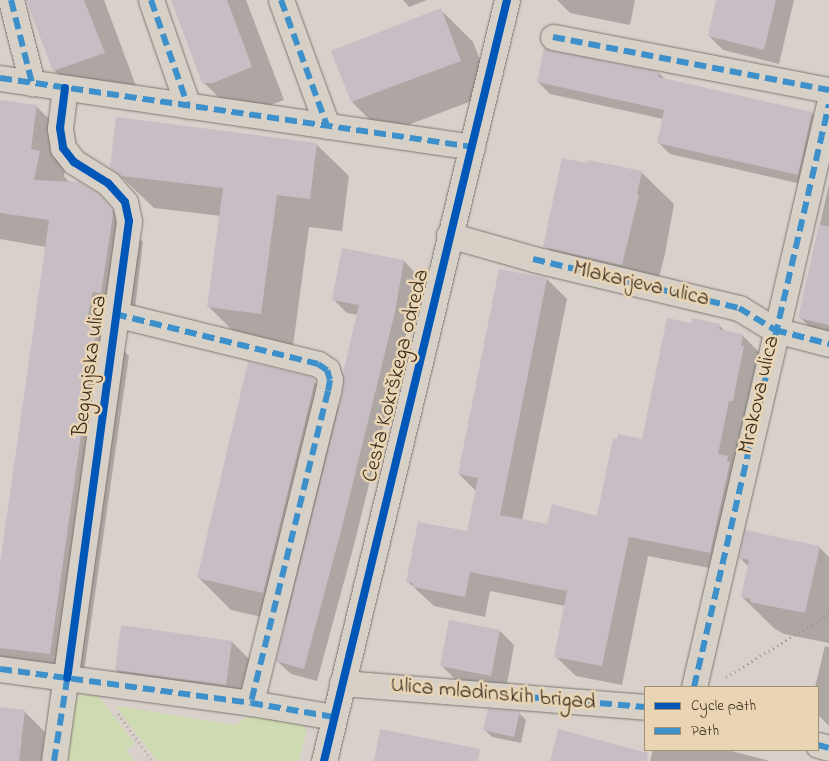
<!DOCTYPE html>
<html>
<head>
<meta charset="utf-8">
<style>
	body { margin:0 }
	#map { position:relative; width:829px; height:761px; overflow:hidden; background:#d9d0cb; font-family:"Indie Flower",sans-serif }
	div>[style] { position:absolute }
	.green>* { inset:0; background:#cedab0 }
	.shadow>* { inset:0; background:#0003 }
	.building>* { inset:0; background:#c6bec4 }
	.path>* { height:3px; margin-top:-1.5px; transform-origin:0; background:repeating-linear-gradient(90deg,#9f9890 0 1px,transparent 0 5px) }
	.roads { filter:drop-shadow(0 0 1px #7d7671) drop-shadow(0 0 1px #7d7671) }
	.street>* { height:25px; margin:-12.5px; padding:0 12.5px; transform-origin:12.5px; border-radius:12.5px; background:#d7d0c6 }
	.quiet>* { height:6px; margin-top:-3px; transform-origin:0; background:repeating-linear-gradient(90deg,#3e90ca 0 12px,transparent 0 18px) }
	.cycleway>* { height:8px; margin:-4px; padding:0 4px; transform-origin:4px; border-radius:4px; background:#0057b8 }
	span { translate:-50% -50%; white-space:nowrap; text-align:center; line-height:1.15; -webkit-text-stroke:5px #e9d5b3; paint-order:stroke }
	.street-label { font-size:22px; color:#3b2a1e }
	.legend { position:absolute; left:644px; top:686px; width:175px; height:65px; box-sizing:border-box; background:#e9d5b3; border:1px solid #a39177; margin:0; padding:6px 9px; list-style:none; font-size:15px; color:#3b2a1e }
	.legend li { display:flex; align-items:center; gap:10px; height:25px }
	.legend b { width:25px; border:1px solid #a39177 }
</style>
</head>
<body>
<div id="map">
	<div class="green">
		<div style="clip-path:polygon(87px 692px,96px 693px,135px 744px,126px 750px,134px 761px,63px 761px,73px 701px)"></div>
		<div style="clip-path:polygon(116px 706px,236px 725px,251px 714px,300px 723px,306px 729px,306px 734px,299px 761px,157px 761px)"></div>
	</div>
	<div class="shadow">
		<div style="clip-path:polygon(27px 0,104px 0,136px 86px,86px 103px,54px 70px)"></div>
		<div style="clip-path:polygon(172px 0,246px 0,284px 100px,245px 114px,236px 114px,203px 82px)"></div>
		<div style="clip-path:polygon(403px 0,427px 0,409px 7px)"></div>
		<div style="clip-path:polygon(557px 0,635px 0,630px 25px,570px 13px)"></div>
		<div style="clip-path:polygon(717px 0,794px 0,779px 64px,723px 50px,709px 36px)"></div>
		<div style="clip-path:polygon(441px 10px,473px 42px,493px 93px,384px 134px,352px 102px)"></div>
		<div style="clip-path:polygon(545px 50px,659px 73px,665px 79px,812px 113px,824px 125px,810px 186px,670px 154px,658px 142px,663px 119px,550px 94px,538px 82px)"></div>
		<div style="clip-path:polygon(0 101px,37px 107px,69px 139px,64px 176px,70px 183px,98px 195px,143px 242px,133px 325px,125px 324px,120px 347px,129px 356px,82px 686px,22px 678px,0 656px,0 573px,46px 247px,0 239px)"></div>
		<div style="clip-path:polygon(316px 144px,349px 176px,342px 231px,309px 227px,293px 346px,241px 339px,209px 307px,221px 216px,154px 208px,111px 167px)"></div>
		<div style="clip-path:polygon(641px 172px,674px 204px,665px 254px,654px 297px,577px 279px,545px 246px)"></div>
		<div style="clip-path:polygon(829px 184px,829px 335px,814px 331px,799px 317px)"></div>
		<div style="clip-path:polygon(343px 249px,404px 261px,417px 275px,408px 326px,354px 545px,317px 681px,291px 674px,277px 661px,287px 623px,231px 610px,198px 577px,311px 378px,340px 407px,358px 315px,347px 313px,333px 299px)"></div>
		<div style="clip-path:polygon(500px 270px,547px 279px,567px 299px,522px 521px,548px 526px,598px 518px,643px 440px,692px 324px,719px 325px,725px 331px,742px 335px,762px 355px,730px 572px,648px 556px,622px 685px,576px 676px,555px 656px,565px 606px,490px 591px,485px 617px,434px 606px,407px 581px,468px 532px,476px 491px,459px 474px)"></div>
		<div style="clip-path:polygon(819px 547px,829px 557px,829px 643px,784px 634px,775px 629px,742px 597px,749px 567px,740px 558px)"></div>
		<div style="clip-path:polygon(500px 631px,514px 645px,506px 690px,456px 680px,442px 666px)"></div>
		<div style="clip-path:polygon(232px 642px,252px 662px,246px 705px,137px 690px,116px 670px)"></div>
		<div style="clip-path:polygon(825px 646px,829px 647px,829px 726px,818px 715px,818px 687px,815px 687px)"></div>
		<div style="clip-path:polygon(0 708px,25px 712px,45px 732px,42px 761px,0 761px)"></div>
		<div style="clip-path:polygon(519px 713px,526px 720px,521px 743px,492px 737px,485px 730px)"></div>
		<div style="clip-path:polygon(653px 750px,728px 750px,770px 761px,650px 761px)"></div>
	</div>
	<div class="building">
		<div style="clip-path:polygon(26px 0,84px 0,105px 53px,53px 71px)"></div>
		<div style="clip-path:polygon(171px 0,227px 0,252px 67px,213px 83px,202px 83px)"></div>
		<div style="clip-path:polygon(716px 0,776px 0,764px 50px,708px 36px)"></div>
		<div style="clip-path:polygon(441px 8px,461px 61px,351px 102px,331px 51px)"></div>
		<div style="clip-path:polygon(544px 48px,659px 72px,658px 77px,812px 112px,798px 175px,657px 143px,664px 110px,537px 82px)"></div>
		<div style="clip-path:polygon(0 100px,37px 105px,31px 149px,40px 151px,34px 180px,79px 182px,99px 194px,112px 209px,113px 214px,101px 293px,93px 292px,87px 320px,97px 322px,50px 654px,0 648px,0 563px,49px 220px,0 213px)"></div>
		<div style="clip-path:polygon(116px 117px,317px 143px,310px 199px,277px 195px,261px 314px,207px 307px,223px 188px,121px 176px,110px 167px)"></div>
		<div style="clip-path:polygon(562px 158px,587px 163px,588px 160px,642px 171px,637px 195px,639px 195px,622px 265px,543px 247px)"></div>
		<div style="clip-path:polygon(819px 225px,829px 226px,829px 325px,798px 318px)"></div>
		<div style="clip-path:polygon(342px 248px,404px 260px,395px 312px,341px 531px,304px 669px,276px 661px,342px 394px,343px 373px,359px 305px,332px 300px)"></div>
		<div style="clip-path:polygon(499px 269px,547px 278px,500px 515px,547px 524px,552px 504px,597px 516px,613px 438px,617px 439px,618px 434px,642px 439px,667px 318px,691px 323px,692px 318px,720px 324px,719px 329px,743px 334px,741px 346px,744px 346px,737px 380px,733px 401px,729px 401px,718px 454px,728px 456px,727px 461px,730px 462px,710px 553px,629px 537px,602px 666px,554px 657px,567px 591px,470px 572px,465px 597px,413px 587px,413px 583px,406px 582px,418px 522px,467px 531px,478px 478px,458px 474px)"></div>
		<div style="clip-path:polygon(248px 362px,312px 377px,315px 381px,263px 593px,197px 578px)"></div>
		<div style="clip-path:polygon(745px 530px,820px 546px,805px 613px,750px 602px,751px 599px,741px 597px,749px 560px,739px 558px)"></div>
		<div style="clip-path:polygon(449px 620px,500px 630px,491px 676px,440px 666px)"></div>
		<div style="clip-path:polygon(121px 625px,232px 641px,226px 685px,115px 670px)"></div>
		<div style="clip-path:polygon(0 707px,25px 710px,19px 761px,0 761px)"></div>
		<div style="clip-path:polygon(488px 709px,520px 711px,514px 737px,483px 730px)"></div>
		<div style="clip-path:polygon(380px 729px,480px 749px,478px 761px,374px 761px)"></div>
		<div style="clip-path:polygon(558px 729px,648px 753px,647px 761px,550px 761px)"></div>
	</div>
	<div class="path">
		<div style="left:726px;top:677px;width:121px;rotate:-31.5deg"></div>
		<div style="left:118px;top:714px;width:58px;rotate:54.1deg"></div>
	</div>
	<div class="roads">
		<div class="street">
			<div style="left:11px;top:0;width:86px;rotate:75.8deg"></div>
			<div style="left:151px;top:0;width:112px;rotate:70.8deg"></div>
			<div style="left:281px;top:0;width:134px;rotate:69.9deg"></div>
			<div style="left:553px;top:37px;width:281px;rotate:10.9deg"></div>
			<div style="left:0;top:78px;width:477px;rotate:8.3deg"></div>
			<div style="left:449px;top:235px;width:87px;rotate:15.9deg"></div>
			<div style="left:533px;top:259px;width:212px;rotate:13.4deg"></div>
			<div style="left:739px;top:308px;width:42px;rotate:31.4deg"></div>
			<div style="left:775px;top:330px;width:56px;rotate:14.5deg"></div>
			<div style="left:115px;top:314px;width:209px;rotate:13.8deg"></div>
			<div style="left:318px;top:364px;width:11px;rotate:34deg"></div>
			<div style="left:327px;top:370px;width:10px;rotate:73deg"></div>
			<div style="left:330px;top:380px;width:11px;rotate:100deg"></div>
			<div style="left:328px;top:391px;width:321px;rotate:103.9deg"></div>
			<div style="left:0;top:669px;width:253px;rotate:7.7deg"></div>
			<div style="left:251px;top:703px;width:84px;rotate:9.6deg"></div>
			<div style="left:342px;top:683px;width:304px;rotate:4.5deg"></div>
			<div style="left:694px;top:687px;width:598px;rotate:-76.96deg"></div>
			<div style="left:818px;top:745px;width:11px;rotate:15deg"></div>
			<div style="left:54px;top:761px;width:545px;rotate:-82.09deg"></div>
			<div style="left:129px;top:221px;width:19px;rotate:-102deg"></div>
			<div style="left:125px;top:202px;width:25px;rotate:-132deg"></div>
			<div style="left:108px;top:183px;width:40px;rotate:-148deg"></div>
			<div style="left:74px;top:162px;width:18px;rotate:-128deg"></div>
			<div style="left:63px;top:148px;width:20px;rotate:-99deg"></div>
			<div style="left:60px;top:128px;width:40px;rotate:-82.9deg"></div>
			<div style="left:324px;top:761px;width:783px;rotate:-76.48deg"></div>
		</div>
	</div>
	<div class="quiet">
		<div style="left:11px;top:0;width:86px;rotate:75.8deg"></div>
		<div style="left:151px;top:0;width:112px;rotate:70.8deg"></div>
		<div style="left:281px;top:0;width:134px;rotate:69.9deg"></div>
		<div style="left:553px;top:37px;width:281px;rotate:10.9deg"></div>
		<div style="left:0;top:78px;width:477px;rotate:8.3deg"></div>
		<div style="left:533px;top:259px;width:212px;rotate:13.4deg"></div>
		<div style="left:739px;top:308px;width:42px;rotate:31.4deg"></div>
		<div style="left:775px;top:330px;width:56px;rotate:14.5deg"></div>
		<div style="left:115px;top:314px;width:209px;rotate:13.8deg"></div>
		<div style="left:318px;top:364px;width:11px;rotate:34deg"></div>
		<div style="left:327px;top:370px;width:10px;rotate:73deg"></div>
		<div style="left:330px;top:380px;width:11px;rotate:100deg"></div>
		<div style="left:328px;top:391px;width:321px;rotate:103.9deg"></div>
		<div style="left:0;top:669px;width:253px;rotate:7.7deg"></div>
		<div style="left:251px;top:703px;width:84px;rotate:9.6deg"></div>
		<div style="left:694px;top:687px;width:598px;rotate:-76.96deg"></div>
		<div style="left:528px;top:697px;width:117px;rotate:4.9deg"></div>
		<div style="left:818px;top:745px;width:11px;rotate:15deg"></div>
		<div style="left:54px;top:761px;width:88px;rotate:-80.9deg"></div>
	</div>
	<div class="cycleway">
		<div style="left:65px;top:88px;width:40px;rotate:97.1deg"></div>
		<div style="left:60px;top:128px;width:20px;rotate:81deg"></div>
		<div style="left:63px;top:148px;width:18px;rotate:52deg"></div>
		<div style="left:74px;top:162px;width:40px;rotate:32deg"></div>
		<div style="left:108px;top:183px;width:25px;rotate:48deg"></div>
		<div style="left:125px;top:202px;width:19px;rotate:78deg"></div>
		<div style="left:129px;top:221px;width:461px;rotate:97.7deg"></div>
		<div style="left:324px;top:761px;width:783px;rotate:-76.48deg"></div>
	</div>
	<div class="street-label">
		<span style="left:641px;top:285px;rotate:13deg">Mlakarjeva ulica</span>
		<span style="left:91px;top:366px;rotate:-82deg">Begunjska ulica</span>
		<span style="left:397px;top:376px;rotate:-76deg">Cesta Kokrškega odreda</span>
		<span style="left:760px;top:395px;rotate:-77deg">Mrakova ulica</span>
		<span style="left:493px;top:695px;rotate:5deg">Ulica mladinskih brigad</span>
	</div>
	<ul class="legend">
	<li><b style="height:6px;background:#0057b8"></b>Cycle path</li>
	<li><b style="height:6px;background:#3e90ca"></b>Path</li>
	</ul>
</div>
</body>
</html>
